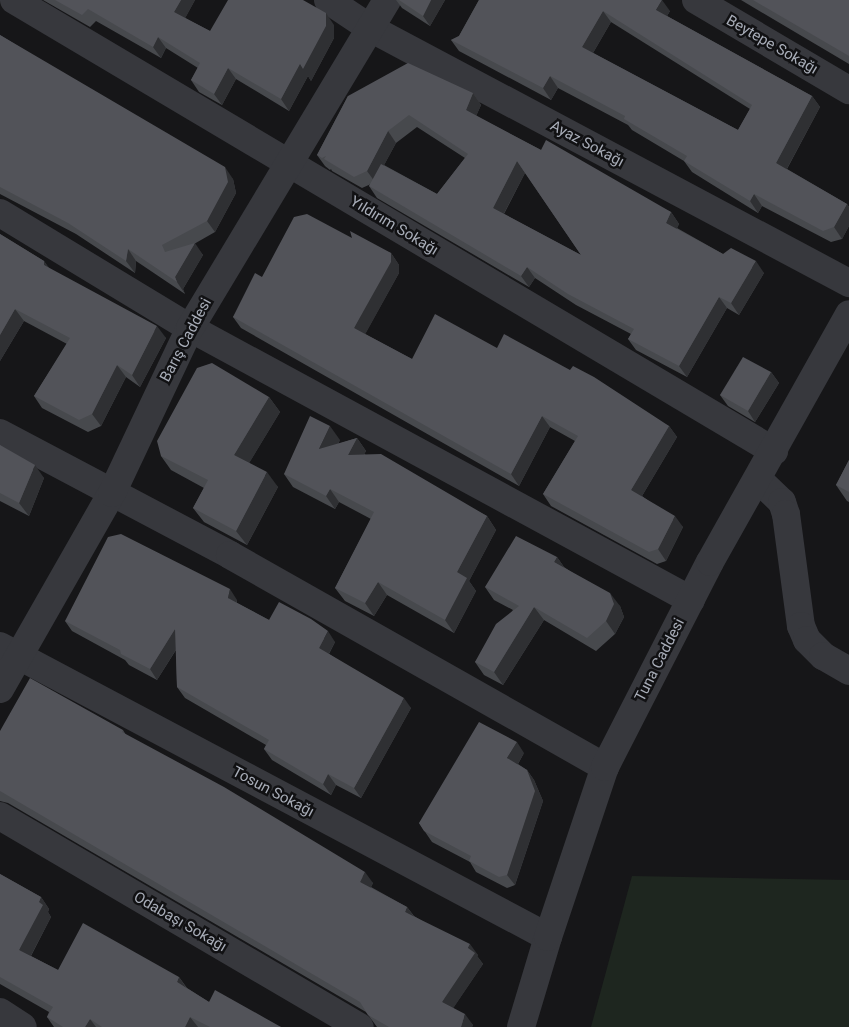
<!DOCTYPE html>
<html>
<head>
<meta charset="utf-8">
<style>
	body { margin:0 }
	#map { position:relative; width:849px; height:1027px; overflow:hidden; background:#161618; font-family:Roboto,sans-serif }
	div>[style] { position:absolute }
	.green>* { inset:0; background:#1e261f }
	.minor>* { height:28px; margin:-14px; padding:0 14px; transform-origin:14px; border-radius:14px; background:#37383d }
	.tertiary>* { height:28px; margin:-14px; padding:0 14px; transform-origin:14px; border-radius:14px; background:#37383d }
	.wall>* { inset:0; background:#47494d }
	.shaded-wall>* { inset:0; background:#2f3033 }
	.building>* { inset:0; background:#525359 }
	span { translate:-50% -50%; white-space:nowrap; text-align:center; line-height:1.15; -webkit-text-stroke:5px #111113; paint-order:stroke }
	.street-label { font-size:15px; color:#a8adb8 }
</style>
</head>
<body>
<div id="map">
	<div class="green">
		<div style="clip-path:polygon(632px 876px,849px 880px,849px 1027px,591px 1027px)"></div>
	</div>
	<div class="minor">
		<div style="left:14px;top:0;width:884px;rotate:30.69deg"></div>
		<div style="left:328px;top:0;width:50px;rotate:33.7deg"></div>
		<div style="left:370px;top:28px;width:543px;rotate:28.03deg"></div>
		<div style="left:696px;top:0;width:178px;rotate:30.5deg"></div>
		<div style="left:0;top:213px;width:222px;rotate:31.2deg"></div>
		<div style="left:190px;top:328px;width:570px;rotate:28.5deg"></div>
		<div style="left:0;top:433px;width:260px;rotate:27.9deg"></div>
		<div style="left:230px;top:555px;width:431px;rotate:29.5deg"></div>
		<div style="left:758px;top:479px;width:33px;rotate:44deg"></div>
		<div style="left:782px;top:502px;width:13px;rotate:72deg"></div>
		<div style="left:786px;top:514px;width:113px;rotate:82.4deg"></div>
		<div style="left:801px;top:626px;width:15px;rotate:67deg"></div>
		<div style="left:807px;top:640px;width:23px;rotate:45deg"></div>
		<div style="left:823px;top:656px;width:30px;rotate:30deg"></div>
		<div style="left:0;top:646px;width:620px;rotate:27.97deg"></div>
		<div style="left:0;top:816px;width:417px;rotate:30.4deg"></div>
		<div style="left:0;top:1012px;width:27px;rotate:33deg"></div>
	</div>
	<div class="tertiary">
		<div style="left:0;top:689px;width:226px;rotate:-60.3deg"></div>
		<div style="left:112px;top:493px;width:183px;rotate:-64.7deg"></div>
		<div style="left:190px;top:328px;width:383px;rotate:-59deg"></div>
		<div style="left:521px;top:1027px;width:94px;rotate:-73.3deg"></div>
		<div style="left:548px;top:937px;width:179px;rotate:-71.5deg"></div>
		<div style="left:605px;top:767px;width:230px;rotate:-62.9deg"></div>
		<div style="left:710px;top:562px;width:284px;rotate:-60.7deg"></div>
	</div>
	<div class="wall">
		<div style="clip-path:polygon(43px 0,195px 0,185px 18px,210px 31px,334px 25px,334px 38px,311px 81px,308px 76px,289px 111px,236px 79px,222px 105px,199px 92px,191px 80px,198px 68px,166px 48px,161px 58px,96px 21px,90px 27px)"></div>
		<div style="clip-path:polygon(396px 0,445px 0,430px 26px,402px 8px)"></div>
		<div style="clip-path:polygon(evenodd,479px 0,670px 11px,667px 16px,812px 96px,820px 107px,787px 169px,847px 204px,849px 207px,849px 226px,842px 239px,831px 242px,762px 206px,758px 213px,692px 172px,684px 161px,632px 130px,628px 125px,558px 88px,551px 100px,459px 51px,451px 40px,459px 36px,479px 0,611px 22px,750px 109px,738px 130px,593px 53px,611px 22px)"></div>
		<div style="clip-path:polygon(741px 0,849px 0,849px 64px)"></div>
		<div style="clip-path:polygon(0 35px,233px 179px,236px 193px,215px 232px,194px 244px,203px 255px,183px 289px,185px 294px,136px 261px,135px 273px,76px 234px,0 194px)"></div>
		<div style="clip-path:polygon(evenodd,473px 93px,481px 105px,476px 116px,541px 150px,671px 212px,679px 224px,677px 228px,723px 254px,764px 273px,739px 315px,727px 308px,687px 377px,636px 350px,628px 339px,631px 334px,576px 305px,535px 278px,529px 287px,377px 198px,369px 186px,371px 184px,362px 188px,332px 171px,331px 169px,330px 170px,325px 166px,317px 155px,348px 96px,473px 93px,417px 127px,465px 158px,437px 194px,384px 165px,396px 143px,417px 127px,473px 93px,525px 173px,581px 255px,504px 214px,525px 173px)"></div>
		<div style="clip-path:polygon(0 234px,44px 261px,49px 269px,166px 338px,140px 387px,126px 377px,101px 426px,88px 432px,42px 408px,34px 396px,67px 344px,24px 321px,0 361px)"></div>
		<div style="clip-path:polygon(352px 238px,391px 253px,399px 265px,399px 273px,365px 334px,412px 359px,497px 348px,669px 426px,677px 437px,642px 496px,683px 527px,666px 561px,657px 564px,551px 506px,543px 494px,575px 441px,550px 427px,519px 486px,241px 328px,233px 317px,262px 277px)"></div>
		<div style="clip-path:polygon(771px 372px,779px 383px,755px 422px,728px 406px,720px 395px)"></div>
		<div style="clip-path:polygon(269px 397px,280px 412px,249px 463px,278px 487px,247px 545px,204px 522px,193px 508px,204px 488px,171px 470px,161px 456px)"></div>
		<div style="clip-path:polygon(357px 438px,366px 451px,364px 454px,487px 516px,496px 530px,469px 581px,476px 591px,454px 633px,387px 595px,374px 616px,345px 601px,335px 588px,371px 519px,339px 502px,335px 509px,293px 487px,284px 474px,340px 440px,338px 444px)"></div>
		<div style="clip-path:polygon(0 445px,44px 478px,29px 516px,0 501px)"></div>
		<div style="clip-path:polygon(849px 460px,849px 502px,847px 501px,836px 485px)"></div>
		<div style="clip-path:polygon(557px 557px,564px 567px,620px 606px,624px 617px,615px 634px,596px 651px,544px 620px,503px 685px,484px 675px,475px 662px,513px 610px,494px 600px,485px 587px)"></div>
		<div style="clip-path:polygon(237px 600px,237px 603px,269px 620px,335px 642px,329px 654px,411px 708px,361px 798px,336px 785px,331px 795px,272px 760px,264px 749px,266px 745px,185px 698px,177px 687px,176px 650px,157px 680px,129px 665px,125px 660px,72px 631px,65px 621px)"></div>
		<div style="clip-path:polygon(123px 730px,126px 735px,373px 883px,371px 887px,407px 907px,414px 916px,478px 955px,477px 956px,483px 964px,453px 1008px,473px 1025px,472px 1027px,377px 1027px,366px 1012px,8px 803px,0 801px,0 731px)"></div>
		<div style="clip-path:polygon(524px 753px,518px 764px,527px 770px,534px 780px,543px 801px,515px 885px,507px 888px,476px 872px,470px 862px,432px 842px,419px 823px)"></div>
		<div style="clip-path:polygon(0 874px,41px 897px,49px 909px,48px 912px,51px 917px,31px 956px,58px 970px,179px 977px,187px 988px,209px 1002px,281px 1027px,54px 1027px,47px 1017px,49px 1012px,0 984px)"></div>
	</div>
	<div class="shaded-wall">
		<div style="clip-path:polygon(181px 0,195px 0,182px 24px,174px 12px)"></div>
		<div style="clip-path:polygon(431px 0,445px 0,430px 26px,423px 16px)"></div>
		<div style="clip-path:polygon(662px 0,670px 11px,664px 21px,656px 10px)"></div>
		<div style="clip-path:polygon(603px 11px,611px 22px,590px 58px,582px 47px)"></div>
		<div style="clip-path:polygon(326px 13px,334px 25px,334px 38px,311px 81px,308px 76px,289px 111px,281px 99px)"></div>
		<div style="clip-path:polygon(158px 37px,166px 48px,161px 58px,153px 47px)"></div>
		<div style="clip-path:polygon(228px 68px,236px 79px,222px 105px,214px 94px)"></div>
		<div style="clip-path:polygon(550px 76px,558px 88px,551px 100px,543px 88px)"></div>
		<div style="clip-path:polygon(473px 93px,481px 105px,474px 121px,466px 110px)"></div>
		<div style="clip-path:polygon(812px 96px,820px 107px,784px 174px,776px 163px)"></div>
		<div style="clip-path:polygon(388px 131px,396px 143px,375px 182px,367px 171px)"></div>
		<div style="clip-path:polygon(517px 161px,525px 173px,501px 219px,493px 208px)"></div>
		<div style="clip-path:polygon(225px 167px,233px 179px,236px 193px,215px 232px,207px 221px)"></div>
		<div style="clip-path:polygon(754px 194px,762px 206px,758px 213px,750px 201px)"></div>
		<div style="clip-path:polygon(847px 204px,849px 207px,849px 226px,842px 239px,834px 227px)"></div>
		<div style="clip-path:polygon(671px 212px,679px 224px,674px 234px,666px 223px)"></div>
		<div style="clip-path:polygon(195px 243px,203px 255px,183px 289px,185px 294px,177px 282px,175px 277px)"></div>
		<div style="clip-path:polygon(128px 249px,136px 261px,135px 273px,126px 261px)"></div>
		<div style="clip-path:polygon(391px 253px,399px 265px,399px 273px,362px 340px,354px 328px)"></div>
		<div style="clip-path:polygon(44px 261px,53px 273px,44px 265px)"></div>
		<div style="clip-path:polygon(756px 261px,764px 273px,739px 315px,731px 303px)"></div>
		<div style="clip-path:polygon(527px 267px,535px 278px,529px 287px,521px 276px)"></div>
		<div style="clip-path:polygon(719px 297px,727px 308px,687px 377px,679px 366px)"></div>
		<div style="clip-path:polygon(15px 309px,24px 321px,0 361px,0 335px)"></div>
		<div style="clip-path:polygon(157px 326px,166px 338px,140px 387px,132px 375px)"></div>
		<div style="clip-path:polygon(117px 365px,126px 377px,101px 426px,92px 414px)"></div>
		<div style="clip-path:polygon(771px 372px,779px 383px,755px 422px,748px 411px)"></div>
		<div style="clip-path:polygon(269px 397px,280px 412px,245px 470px,234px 455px)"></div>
		<div style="clip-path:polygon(542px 416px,550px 427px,519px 486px,511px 474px)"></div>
		<div style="clip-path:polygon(330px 426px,340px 440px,328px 463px,319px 449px)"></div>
		<div style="clip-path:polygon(669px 426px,677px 437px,639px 501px,631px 490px)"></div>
		<div style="clip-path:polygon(357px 438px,366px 451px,357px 468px,348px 455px)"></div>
		<div style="clip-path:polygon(35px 465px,44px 478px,29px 516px,19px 503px)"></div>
		<div style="clip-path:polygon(267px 472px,278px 487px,247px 545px,236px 531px)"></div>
		<div style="clip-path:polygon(330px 489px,339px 502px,335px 509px,326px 496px)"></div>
		<div style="clip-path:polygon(487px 516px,496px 530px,469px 581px,476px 591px,454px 633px,445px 620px,457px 572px)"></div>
		<div style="clip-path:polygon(675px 516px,683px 527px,666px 561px,658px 549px)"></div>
		<div style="clip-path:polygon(557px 557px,566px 570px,554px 562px)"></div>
		<div style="clip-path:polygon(378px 582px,387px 595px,374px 616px,365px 603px)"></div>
		<div style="clip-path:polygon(230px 589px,237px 600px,236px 609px,228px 598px)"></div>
		<div style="clip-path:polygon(610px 593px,620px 606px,624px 617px,615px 634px,606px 621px)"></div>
		<div style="clip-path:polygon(534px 607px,544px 620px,503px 685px,494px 672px)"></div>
		<div style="clip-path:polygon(175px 629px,182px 640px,157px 680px,150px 669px)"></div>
		<div style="clip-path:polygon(328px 631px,335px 642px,326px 659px,319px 648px)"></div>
		<div style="clip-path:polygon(404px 698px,411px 708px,361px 798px,354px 788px)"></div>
		<div style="clip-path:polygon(517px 742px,524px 753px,515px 769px,507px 758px)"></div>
		<div style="clip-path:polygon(527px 770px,534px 780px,543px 801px,515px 885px,507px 875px)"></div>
		<div style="clip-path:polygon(328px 774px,336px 785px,331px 795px,323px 784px)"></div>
		<div style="clip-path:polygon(365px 872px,373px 883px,368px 893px,360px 882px)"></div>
		<div style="clip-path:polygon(41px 897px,49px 909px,48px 912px,51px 917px,28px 961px,19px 950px)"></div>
		<div style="clip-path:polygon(407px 907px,415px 918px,405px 912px)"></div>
		<div style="clip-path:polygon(470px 944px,478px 955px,477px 956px,483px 964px,450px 1013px,442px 1002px)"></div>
		<div style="clip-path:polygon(179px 977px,187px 989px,177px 982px)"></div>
		<div style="clip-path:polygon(465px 1014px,473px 1025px,472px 1027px,461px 1027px)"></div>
		<div style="clip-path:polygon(190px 1017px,198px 1027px,185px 1027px)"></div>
		<div style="clip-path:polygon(90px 1019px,96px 1027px,85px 1027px)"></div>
	</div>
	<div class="building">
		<div style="clip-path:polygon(55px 0,181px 0,174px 12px,210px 31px,228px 0,303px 0,326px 13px,326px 26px,303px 69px,300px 64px,281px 99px,228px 68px,214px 94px,191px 80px,200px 63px,158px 37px,153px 47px,88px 9px,82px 15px)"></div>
		<div style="clip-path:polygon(399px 0,431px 0,423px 16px)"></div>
		<div style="clip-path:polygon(evenodd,479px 0,662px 0,656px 10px,812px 96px,776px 163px,847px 204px,834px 227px,823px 231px,754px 194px,750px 201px,684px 161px,687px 156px,624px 119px,625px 116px,550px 76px,543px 88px,451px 40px,459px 36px,479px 0,603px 11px,752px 105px,738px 130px,582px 47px,603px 11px)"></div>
		<div style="clip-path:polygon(753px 0,849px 0,849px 56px)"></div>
		<div style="clip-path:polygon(0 35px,225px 167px,228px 182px,207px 221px,162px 245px,165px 252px,195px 243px,175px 277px,177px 282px,128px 249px,126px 261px,68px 223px,0 187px)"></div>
		<div style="clip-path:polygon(evenodd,408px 63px,473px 93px,466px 110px,541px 150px,546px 140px,671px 212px,666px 223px,723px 254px,731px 248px,756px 261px,731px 303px,719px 297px,679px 366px,628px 339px,634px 329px,568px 294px,527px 267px,521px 276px,369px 186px,381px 164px,437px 194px,468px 154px,409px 115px,388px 131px,367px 171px,354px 177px,324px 159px,326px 156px,322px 158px,317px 155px,348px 96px,408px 63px,517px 161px,581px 255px,493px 208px,517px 161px)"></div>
		<div style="clip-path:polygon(307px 214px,352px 238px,350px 231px,391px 253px,391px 262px,354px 328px,412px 359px,435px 314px,497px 348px,504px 334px,570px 370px,573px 366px,594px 377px,669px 426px,631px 490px,675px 516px,658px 549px,649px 552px,543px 494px,578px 436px,542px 416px,511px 474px,233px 317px,255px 273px,262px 277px,294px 217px)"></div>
		<div style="clip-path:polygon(0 234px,44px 261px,44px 265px,157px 326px,132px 375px,117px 365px,92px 414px,79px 420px,34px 396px,70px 338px,15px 309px,0 335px)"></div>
		<div style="clip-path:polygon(743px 357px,771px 372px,748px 411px,720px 395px)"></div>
		<div style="clip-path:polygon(212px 363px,269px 397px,234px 455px,267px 472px,236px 531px,193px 508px,208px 480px,161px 456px,157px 441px,197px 368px)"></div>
		<div style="clip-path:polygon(310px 416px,330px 426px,319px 449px,357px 438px,348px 455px,381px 454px,487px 516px,457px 572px,467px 578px,445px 620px,378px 582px,365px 603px,335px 588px,374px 512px,330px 489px,326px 496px,284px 474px)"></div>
		<div style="clip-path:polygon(0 445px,35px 465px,19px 503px,0 493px)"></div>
		<div style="clip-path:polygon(849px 460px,849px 492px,836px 485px)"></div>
		<div style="clip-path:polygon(121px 534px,230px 589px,228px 598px,269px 620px,279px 602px,311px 619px,328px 631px,319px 648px,404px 698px,354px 788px,328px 774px,323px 784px,264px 749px,269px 740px,177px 687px,175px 629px,150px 669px,121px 654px,120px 650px,65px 621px,108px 537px)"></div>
		<div style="clip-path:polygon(516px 536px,557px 557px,554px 562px,610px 593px,614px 604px,606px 621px,587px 638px,534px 607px,494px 672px,475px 662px,496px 624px,519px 606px,485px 587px)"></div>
		<div style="clip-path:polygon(30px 678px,123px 730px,122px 732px,224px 787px,365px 872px,360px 882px,407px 907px,405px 912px,470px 944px,468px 948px,475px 953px,442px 1002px,465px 1014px,461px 1027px,389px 1027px,368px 1015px,360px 1002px,0 791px,0 731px)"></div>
		<div style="clip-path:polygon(479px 722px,517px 742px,507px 758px,527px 770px,535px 791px,507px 875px,499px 877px,469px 861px,471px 856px,424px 831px,419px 823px)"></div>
		<div style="clip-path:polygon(0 874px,41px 897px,39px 902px,43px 905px,19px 950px,58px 970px,83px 923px,179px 977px,177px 982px,209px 1002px,215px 990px,281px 1027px,210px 1027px,190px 1017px,185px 1027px,102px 1027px,90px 1019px,85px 1027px,63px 1027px,47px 1017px,53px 1007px,0 977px)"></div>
	</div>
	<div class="street-label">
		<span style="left:772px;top:45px;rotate:30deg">Beytepe Sokağı</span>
		<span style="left:587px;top:144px;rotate:28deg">Ayaz Sokağı</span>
		<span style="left:394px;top:226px;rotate:31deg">Yıldırım Sokağı</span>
		<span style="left:186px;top:340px;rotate:-62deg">Barış Caddesi</span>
		<span style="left:660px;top:660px;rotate:-63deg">Tuna Caddesi</span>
		<span style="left:273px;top:792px;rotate:28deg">Tosun Sokağı</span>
		<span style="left:180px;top:922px;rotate:30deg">Odabaşı Sokağı</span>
	</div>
</div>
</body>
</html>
